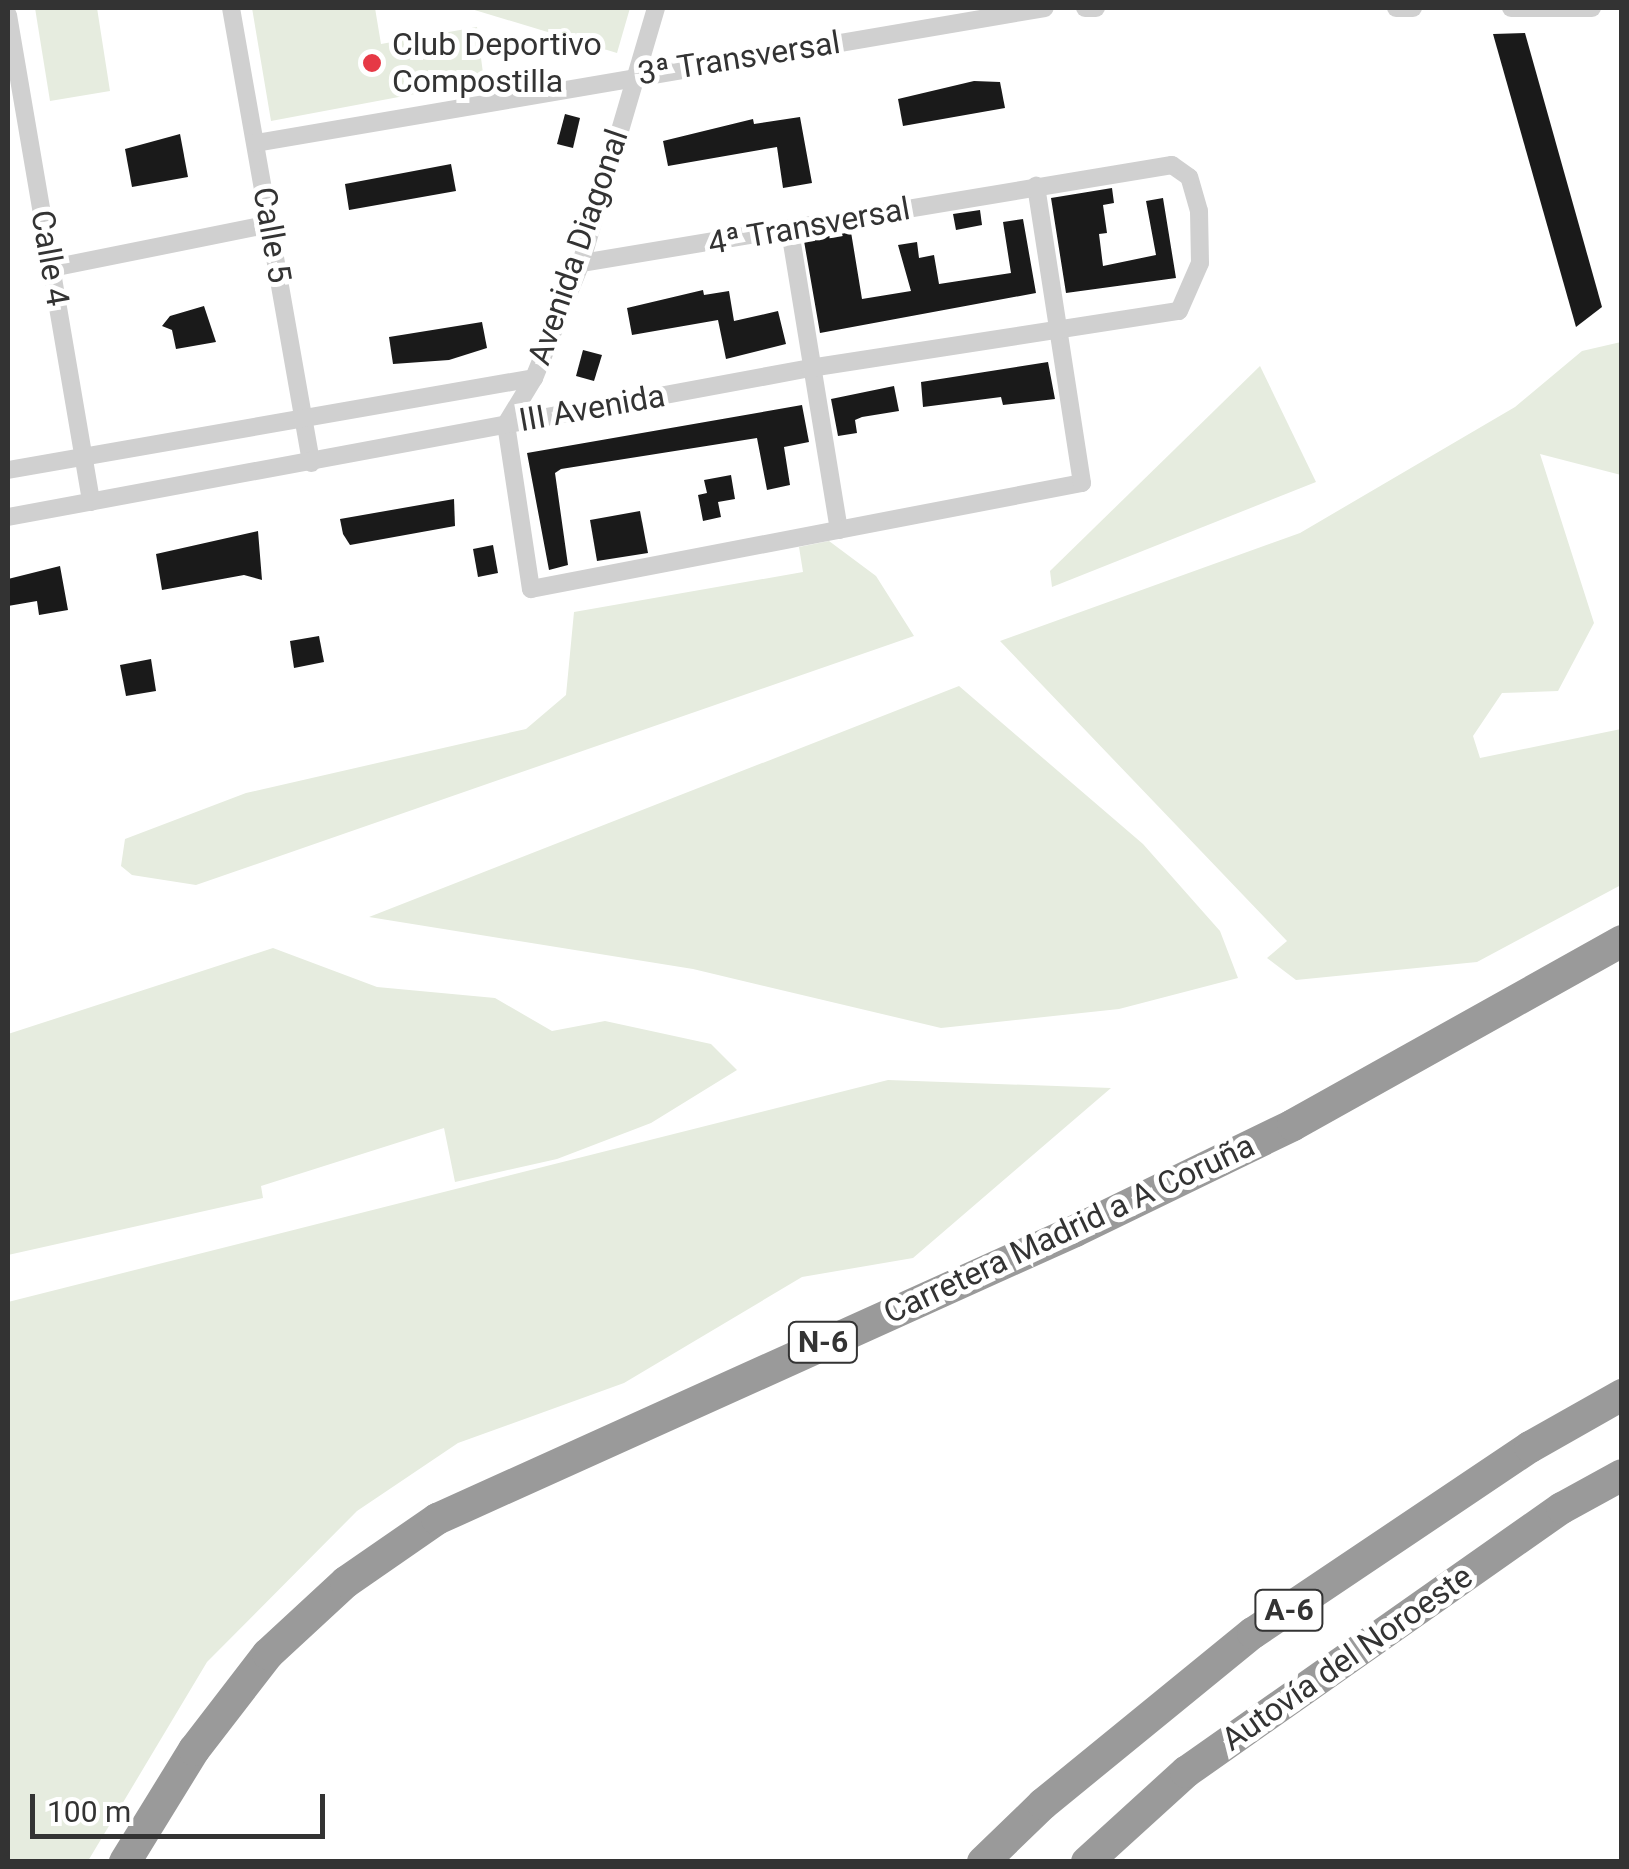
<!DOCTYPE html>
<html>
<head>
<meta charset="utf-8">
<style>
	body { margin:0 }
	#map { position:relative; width:1629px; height:1869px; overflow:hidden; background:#fff; font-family:Roboto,sans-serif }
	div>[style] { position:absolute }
	.green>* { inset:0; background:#e6ecdf }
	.building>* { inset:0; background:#1a1a1a }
	.street>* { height:18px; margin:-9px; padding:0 9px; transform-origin:9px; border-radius:9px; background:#d0d0d0 }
	.highway>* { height:32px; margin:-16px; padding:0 16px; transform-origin:16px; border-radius:16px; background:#9a9a9a }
	.dots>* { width:28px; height:28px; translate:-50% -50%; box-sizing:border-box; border:5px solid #fff; border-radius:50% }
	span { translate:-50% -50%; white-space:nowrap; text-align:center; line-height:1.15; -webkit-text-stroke:10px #fff; paint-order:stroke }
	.shield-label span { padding:2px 8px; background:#fff; border:2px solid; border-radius:8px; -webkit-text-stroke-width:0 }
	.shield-label { font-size:30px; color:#333; font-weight:700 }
	.poi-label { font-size:32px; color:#333 }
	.left { translate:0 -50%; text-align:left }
	.street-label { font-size:32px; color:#333 }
	.frame { position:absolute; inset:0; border:10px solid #333; pointer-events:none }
	.scale { position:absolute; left:30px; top:1794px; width:295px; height:45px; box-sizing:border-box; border:5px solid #333; border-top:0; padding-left:12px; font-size:30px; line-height:35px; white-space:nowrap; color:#333; -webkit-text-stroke:8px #fff; paint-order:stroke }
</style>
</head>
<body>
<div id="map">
	<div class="green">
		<div style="clip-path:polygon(35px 8px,97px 8px,110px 91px,50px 101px)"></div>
		<div style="clip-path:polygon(252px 8px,375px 8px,381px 44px,477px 27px,484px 81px,271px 121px)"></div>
		<div style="clip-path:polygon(468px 8px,630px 8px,617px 53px)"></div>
		<div style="clip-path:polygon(1621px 342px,1621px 475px,1540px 454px,1594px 623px,1558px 691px,1502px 693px,1473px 736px,1480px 758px,1621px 729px,1621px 885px,1477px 962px,1296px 980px,1267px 958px,1287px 941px,1000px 641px,1300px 533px,1515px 407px,1582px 351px)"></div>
		<div style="clip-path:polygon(1260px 366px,1316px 482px,1052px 587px,1050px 571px)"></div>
		<div style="clip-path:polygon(829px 541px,876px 576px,914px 636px,196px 885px,132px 875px,121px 866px,125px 839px,246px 793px,526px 729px,566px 695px,574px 612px,803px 572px,799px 547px)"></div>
		<div style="clip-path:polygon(959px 686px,1143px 844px,1220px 931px,1238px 978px,1119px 1009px,941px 1028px,693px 969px,369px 917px)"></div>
		<div style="clip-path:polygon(273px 948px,377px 987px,495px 998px,552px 1031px,605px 1021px,711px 1044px,737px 1070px,651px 1123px,557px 1159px,455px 1182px,444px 1128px,261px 1186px,263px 1198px,8px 1255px,8px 1034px)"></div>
		<div style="clip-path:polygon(888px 1080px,1111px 1088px,913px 1258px,802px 1277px,624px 1383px,458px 1443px,357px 1511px,207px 1662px,88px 1861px,8px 1861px,8px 1302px)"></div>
	</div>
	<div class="building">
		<div style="clip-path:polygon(1525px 33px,1602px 307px,1576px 327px,1493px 34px)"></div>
		<div style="clip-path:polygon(974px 81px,1000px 82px,1005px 108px,903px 126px,898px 99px)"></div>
		<div style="clip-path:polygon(565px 114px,580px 118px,573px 148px,557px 144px)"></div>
		<div style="clip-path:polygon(800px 117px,812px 183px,783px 188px,777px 147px,668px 166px,663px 141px,753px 119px,754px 124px)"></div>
		<div style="clip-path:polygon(180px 134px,188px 177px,132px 187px,125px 149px)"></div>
		<div style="clip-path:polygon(451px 164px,456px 191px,349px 210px,345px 184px)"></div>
		<div style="clip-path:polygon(1112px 188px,1114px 203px,1103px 205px,1107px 233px,1099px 234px,1103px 266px,1156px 255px,1146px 201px,1163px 198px,1176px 278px,1066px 293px,1051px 198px)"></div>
		<div style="clip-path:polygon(980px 210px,982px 225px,956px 230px,953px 214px)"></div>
		<div style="clip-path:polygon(1023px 219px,1036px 293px,820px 333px,804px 241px,851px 232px,862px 299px,911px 291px,898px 245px,917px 242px,919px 258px,934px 255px,939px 284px,1011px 273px,1003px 222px)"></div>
		<div style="clip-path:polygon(703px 290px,704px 295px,729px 291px,734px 321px,778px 311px,786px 344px,726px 359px,718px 320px,632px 335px,627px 308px)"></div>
		<div style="clip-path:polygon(204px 306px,216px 342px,176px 349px,172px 330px,162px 326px,170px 316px)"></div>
		<div style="clip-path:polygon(482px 322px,487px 348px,449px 360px,393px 364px,389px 337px)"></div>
		<div style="clip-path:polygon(583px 350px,602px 355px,594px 381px,576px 376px)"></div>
		<div style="clip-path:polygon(1048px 362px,1055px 399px,1003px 405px,1001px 397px,923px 407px,921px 382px)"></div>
		<div style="clip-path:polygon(894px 386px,899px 411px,862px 417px,855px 420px,857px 433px,838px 436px,831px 399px)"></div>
		<div style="clip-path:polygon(802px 405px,809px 442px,784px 447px,790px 485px,767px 490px,757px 438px,561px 469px,555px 473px,568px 565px,549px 570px,527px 453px)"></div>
		<div style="clip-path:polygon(731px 475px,735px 499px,718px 502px,721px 517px,703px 521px,698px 495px,707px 493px,704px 480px)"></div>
		<div style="clip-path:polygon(454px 499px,455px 526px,350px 545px,343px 534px,340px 519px)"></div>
		<div style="clip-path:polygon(640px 511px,648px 553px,597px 561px,590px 520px)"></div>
		<div style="clip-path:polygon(258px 531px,262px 580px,244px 575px,162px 590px,156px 554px)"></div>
		<div style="clip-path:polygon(493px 545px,498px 573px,478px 577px,473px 549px)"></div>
		<div style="clip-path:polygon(60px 566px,68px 610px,39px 615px,37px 601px,8px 606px,8px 579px)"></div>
		<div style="clip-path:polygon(319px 636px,324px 662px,294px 668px,290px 641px)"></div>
		<div style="clip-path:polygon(151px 659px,156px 691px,126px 696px,120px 665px)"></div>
	</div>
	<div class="street">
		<div style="left:231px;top:8px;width:462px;rotate:80deg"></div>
		<div style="left:1085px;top:8px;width:11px"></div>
		<div style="left:1396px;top:8px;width:17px"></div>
		<div style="left:1511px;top:8px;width:81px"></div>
		<div style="left:8px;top:15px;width:494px;rotate:80.3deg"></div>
		<div style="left:256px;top:143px;width:800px;rotate:-9.71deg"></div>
		<div style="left:790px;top:231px;width:303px;rotate:80.7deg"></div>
		<div style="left:52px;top:268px;width:223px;rotate:-11.4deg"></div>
		<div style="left:506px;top:424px;width:167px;rotate:81.4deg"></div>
		<div style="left:531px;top:589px;width:561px;rotate:-10.89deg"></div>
		<div style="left:1082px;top:483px;width:301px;rotate:-98.8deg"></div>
		<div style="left:506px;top:424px;width:54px;rotate:-58.7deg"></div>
		<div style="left:534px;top:378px;width:124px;rotate:-67.8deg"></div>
		<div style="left:581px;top:263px;width:266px;rotate:-73.6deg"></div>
		<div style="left:8px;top:470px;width:534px;rotate:-9.92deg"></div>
		<div style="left:8px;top:517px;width:816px;rotate:-10.52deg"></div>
		<div style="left:810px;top:368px;width:373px;rotate:-8.8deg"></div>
		<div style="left:1179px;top:311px;width:52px;rotate:-66.4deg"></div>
		<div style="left:1200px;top:263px;width:52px;rotate:-91.1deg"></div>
		<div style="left:1199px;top:211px;width:35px;rotate:-106deg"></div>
		<div style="left:1189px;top:177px;width:21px;rotate:-145deg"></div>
		<div style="left:1172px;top:165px;width:599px;rotate:170.58deg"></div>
	</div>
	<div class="highway">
		<div style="left:125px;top:1862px;width:132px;rotate:-58.4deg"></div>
		<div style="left:194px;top:1750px;width:121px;rotate:-52.4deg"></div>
		<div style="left:268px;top:1654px;width:106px;rotate:-42.7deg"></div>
		<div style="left:346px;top:1582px;width:111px;rotate:-34.7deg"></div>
		<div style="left:437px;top:1519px;width:700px;rotate:-24.29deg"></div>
		<div style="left:1075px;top:1231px;width:242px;rotate:-25.9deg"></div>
		<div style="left:1293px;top:1125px;width:377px;rotate:-29.2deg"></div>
		<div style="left:983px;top:1862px;width:83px;rotate:-44deg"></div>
		<div style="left:1043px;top:1804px;width:271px;rotate:-39.2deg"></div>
		<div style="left:1253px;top:1633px;width:334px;rotate:-33.9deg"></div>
		<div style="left:1530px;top:1447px;width:106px;rotate:-29.5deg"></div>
		<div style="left:1087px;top:1862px;width:134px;rotate:-42.3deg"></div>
		<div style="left:1186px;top:1772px;width:459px;rotate:-35.1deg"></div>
		<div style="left:1562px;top:1508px;width:68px;rotate:-28.8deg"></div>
	</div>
	<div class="dots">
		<div style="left:372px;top:63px;background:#e63946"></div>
	</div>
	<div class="shield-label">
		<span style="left:823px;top:1342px">N-6</span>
		<span style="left:1289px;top:1610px">A-6</span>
	</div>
	<div class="poi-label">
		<span class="left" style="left:392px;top:63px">Club Deportivo<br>Compostilla</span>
	</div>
	<div class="street-label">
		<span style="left:739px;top:58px;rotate:-9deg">3ª Transversal</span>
		<span style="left:809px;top:226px;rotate:-10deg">4ª Transversal</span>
		<span style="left:272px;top:235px;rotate:80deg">Calle 5</span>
		<span style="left:578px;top:247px;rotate:-71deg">Avenida Diagonal</span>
		<span style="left:50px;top:258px;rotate:80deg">Calle 4</span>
		<span style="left:592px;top:408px;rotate:-10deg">III Avenida</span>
		<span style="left:1069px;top:1229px;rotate:-25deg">Carretera Madrid a A Coruña</span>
		<span style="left:1347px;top:1658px;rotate:-35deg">Autovía del Noroeste</span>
	</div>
	<div class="frame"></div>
	<div class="scale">100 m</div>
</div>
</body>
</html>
